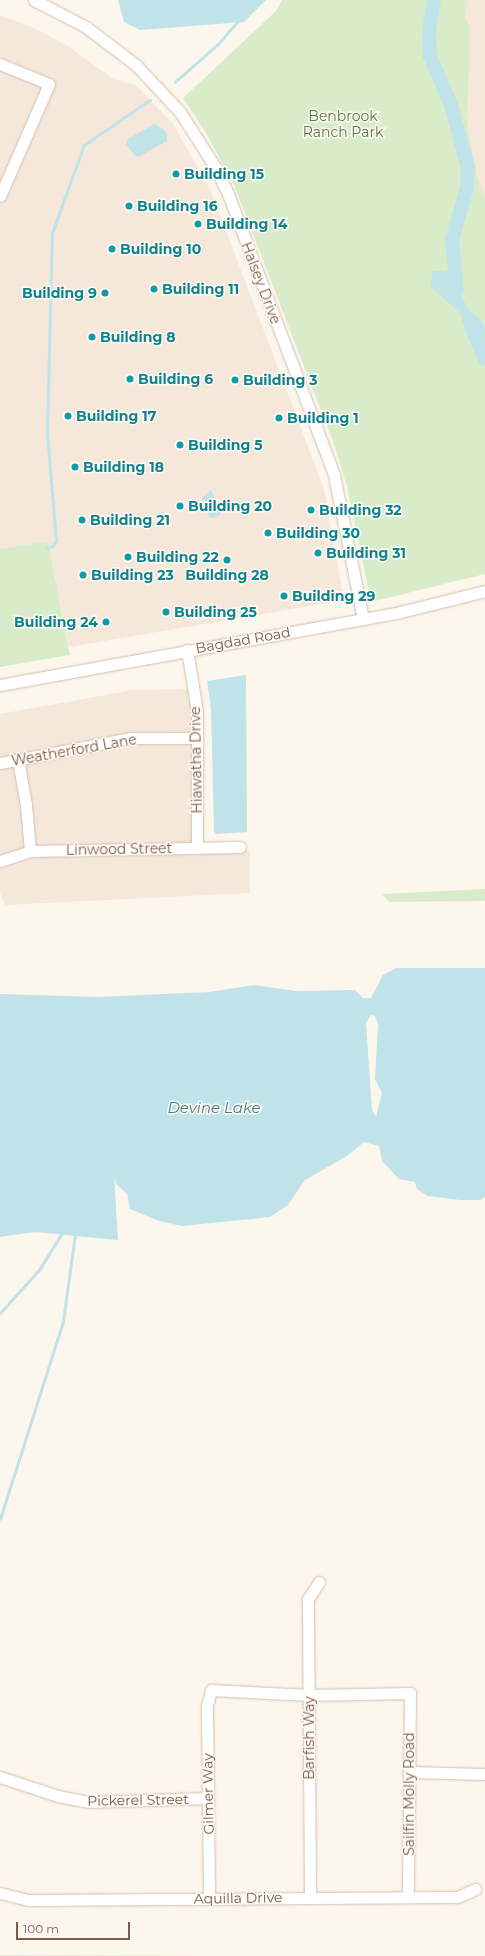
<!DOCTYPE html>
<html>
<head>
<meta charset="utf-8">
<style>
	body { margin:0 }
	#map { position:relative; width:485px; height:1956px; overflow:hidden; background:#fdf6ec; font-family:Montserrat,sans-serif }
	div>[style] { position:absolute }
	.residential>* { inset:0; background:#f5e8da }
	.green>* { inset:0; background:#d8ecc9 }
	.water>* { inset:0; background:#bfe3e8 }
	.stream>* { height:2.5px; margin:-1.25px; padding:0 1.25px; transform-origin:1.25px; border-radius:1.25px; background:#bfe3e8 }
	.river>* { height:14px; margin:-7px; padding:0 7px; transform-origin:7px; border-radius:7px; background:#bfe3e8 }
	.roads { filter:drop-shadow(0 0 1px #d1beb0) drop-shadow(0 0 1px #d1beb0) }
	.minor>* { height:11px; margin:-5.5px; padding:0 5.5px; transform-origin:5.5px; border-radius:5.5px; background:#fff }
	.dots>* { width:11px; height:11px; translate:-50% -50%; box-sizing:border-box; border:2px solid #fffaf3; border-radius:50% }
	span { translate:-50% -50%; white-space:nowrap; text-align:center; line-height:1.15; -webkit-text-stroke:3px #fffaf3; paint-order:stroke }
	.park-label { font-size:14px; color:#537a41 }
	.culture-label { font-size:14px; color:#0d838f; font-weight:700 }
	.left { translate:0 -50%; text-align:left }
	.right { translate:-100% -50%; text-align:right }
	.street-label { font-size:14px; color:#7a5c4d }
	.water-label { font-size:15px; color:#437c86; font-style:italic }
	.scale { position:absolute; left:16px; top:1922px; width:114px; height:18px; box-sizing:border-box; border:2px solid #7a5c4d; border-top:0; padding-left:5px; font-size:12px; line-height:14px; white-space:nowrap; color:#7a5c4d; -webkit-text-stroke:3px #fffaf3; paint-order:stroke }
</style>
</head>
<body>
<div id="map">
	<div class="residential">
		<div style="clip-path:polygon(468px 0,485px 0,485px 196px,478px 179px,467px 120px,465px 17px)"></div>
		<div style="clip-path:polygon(0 15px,32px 27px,68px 46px,113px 79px,136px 85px,173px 124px,211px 191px,324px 489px,343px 595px,339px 601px,69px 647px,48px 541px,0 549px)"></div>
		<div style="clip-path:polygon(190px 689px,195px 714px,196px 851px,250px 851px,250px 893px,5px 905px,0 893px,0 714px,133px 690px)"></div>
	</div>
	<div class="green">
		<div style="clip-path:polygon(282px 0,468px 0,465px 17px,470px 28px,467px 120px,478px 179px,485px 196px,485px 574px,371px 602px,347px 487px,335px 447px,234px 185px,206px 133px,183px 98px,276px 11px)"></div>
		<div style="clip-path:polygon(48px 541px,70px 655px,0 667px,0 549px)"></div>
		<div style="clip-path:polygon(485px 889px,485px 901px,389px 902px,382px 894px)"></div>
		<div style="clip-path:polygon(0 1955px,228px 1956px,0 1956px)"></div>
	</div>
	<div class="water">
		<div style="clip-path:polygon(118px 0,266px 0,244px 22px,140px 30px,124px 22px)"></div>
		<div style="clip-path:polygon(154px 124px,163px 129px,167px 134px,167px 141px,138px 157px,135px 156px,126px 144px,128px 139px)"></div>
		<div style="clip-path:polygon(433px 271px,459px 272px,458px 289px,469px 311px,480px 319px,485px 328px,484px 342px,479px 343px,472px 338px,462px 322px,462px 315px,430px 286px)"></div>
		<div style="clip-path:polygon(211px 490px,221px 515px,213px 518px,209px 517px,202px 498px)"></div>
		<div style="clip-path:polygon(246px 675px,247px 832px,216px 834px,214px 831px,211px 709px,207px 681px)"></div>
		<div style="clip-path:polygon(evenodd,396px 968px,485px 968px,485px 1197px,480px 1200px,460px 1200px,427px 1196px,417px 1189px,415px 1182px,399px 1179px,382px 1161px,379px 1146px,364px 1142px,347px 1156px,305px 1180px,288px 1205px,270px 1217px,182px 1226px,159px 1221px,130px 1209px,127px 1194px,116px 1184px,114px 1175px,118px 1240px,35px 1232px,0 1237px,0 994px,98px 997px,209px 992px,254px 985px,296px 991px,355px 990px,363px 998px,371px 998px,383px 975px,396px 968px,371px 1015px,375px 1016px,378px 1024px,375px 1079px,382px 1093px,376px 1117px,372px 1110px,366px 1023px,371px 1015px)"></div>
	</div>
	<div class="stream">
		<div style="left:175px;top:82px;width:57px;rotate:-41.5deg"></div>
		<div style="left:218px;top:44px;width:32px;rotate:-49deg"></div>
		<div style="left:46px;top:548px;width:7px;rotate:-16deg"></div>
		<div style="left:53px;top:546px;width:6px;rotate:-59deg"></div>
		<div style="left:56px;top:541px;width:108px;rotate:-94.8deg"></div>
		<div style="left:47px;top:433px;width:200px;rotate:-88.6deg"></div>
		<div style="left:52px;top:233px;width:94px;rotate:-70deg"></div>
		<div style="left:84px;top:145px;width:80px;rotate:-34.3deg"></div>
		<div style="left:0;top:1313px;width:58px;rotate:-47.8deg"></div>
		<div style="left:39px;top:1270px;width:44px;rotate:-58.1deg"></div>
		<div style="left:0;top:1519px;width:208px;rotate:-72.3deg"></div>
		<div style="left:63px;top:1321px;width:88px;rotate:-82.1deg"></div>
	</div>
	<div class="river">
		<div style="left:434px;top:0;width:31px;rotate:99deg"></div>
		<div style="left:429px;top:31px;width:25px;rotate:88deg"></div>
		<div style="left:430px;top:56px;width:53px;rotate:66.8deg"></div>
		<div style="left:451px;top:105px;width:65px;rotate:74.9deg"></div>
		<div style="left:468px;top:168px;width:19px;rotate:93deg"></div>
		<div style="left:467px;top:187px;width:55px;rotate:105.8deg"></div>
		<div style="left:452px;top:240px;width:51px;rotate:84.4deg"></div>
		<div style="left:471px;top:326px;width:36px;rotate:67deg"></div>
	</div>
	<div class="roads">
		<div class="minor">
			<div style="left:34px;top:0;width:59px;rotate:27.4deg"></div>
			<div style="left:86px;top:27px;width:63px;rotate:37.2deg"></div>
			<div style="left:136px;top:65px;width:64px;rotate:46.9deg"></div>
			<div style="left:180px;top:112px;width:65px;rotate:57.5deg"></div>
			<div style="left:215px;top:167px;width:30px;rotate:64deg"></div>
			<div style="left:228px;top:194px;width:300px;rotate:69.3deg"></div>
			<div style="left:334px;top:475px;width:147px;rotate:78.6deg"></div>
			<div style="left:0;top:64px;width:53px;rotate:22.2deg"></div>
			<div style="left:49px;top:84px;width:122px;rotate:113.6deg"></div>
			<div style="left:187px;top:650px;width:62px;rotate:80.7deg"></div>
			<div style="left:197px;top:711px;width:137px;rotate:90deg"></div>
			<div style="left:0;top:685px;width:402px;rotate:-10.3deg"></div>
			<div style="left:396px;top:613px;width:92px;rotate:-13.9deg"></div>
			<div style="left:18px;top:760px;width:46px;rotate:79.9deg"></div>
			<div style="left:26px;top:805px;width:46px;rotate:85deg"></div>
			<div style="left:0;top:763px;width:132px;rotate:-10.9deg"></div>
			<div style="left:130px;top:738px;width:67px"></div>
			<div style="left:0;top:861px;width:32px;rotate:-18deg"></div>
			<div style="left:30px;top:851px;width:210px;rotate:-1.1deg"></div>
			<div style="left:409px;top:1772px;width:76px;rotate:1.5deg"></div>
			<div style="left:0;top:1777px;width:61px;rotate:18.1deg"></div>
			<div style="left:58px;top:1796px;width:32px;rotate:11deg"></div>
			<div style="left:89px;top:1802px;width:119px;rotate:-1.9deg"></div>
			<div style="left:0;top:1893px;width:30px;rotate:14deg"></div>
			<div style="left:29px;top:1900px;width:429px;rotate:-0.4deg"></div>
			<div style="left:458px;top:1897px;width:19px;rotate:-25deg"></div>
			<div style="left:310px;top:1897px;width:298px;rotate:-90.4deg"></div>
			<div style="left:308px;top:1599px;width:20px;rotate:-57deg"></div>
			<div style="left:209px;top:1899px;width:193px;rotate:-90.6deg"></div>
			<div style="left:207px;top:1706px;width:16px;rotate:-76deg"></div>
			<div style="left:211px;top:1690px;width:98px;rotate:2.9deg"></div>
			<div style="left:309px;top:1695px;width:101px;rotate:-1.1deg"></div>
			<div style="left:410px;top:1693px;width:203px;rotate:90.6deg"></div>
		</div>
	</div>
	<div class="dots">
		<div style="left:176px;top:174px;background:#0f9aa8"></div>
		<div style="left:129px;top:206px;background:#0f9aa8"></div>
		<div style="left:198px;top:224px;background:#0f9aa8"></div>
		<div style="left:112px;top:249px;background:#0f9aa8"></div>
		<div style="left:154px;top:289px;background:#0f9aa8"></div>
		<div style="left:105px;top:293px;background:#0f9aa8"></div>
		<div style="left:92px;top:337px;background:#0f9aa8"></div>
		<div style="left:130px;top:379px;background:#0f9aa8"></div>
		<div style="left:235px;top:380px;background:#0f9aa8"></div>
		<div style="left:68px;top:416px;background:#0f9aa8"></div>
		<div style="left:279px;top:418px;background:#0f9aa8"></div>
		<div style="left:180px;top:445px;background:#0f9aa8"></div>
		<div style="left:75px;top:467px;background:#0f9aa8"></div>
		<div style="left:180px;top:506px;background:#0f9aa8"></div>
		<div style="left:311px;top:510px;background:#0f9aa8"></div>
		<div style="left:82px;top:520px;background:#0f9aa8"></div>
		<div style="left:268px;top:533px;background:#0f9aa8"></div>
		<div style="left:318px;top:553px;background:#0f9aa8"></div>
		<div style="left:128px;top:557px;background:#0f9aa8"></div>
		<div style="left:227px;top:560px;background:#0f9aa8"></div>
		<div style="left:83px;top:575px;background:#0f9aa8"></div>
		<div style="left:284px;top:596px;background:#0f9aa8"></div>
		<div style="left:166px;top:612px;background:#0f9aa8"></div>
		<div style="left:106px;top:622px;background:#0f9aa8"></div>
	</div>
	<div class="park-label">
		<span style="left:343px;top:124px">Benbrook<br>Ranch Park</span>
	</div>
	<div class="culture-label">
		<span class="left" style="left:184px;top:174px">Building 15</span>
		<span class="left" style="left:137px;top:206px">Building 16</span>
		<span class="left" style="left:206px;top:224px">Building 14</span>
		<span class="left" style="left:120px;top:249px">Building 10</span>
		<span class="left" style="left:162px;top:289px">Building 11</span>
		<span class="right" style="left:97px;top:293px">Building 9</span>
		<span class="left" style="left:100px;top:337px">Building 8</span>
		<span class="left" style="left:138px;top:379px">Building 6</span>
		<span class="left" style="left:243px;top:380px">Building 3</span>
		<span class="left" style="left:76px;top:416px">Building 17</span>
		<span class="left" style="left:287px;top:418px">Building 1</span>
		<span class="left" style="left:188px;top:445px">Building 5</span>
		<span class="left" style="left:83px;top:467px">Building 18</span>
		<span class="left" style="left:188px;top:506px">Building 20</span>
		<span class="left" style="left:319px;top:510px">Building 32</span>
		<span class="left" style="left:90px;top:520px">Building 21</span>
		<span class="left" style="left:276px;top:533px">Building 30</span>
		<span class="left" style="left:326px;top:553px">Building 31</span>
		<span class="left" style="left:136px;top:557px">Building 22</span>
		<span class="left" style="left:91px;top:575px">Building 23</span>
		<span style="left:227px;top:575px">Building 28</span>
		<span class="left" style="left:292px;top:596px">Building 29</span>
		<span class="left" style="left:174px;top:612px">Building 25</span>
		<span class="right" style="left:98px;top:622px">Building 24</span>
	</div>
	<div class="street-label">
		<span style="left:261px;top:283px;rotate:69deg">Halsey Drive</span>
		<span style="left:243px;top:640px;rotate:-10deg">Bagdad Road</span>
		<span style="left:74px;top:750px;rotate:-10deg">Weatherford Lane</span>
		<span style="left:196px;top:760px;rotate:-91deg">Hiawatha Drive</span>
		<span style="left:119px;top:849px;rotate:-1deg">Linwood Street</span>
		<span style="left:309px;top:1738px;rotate:-90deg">Barfish Way</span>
		<span style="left:208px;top:1794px;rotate:-91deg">Gilmer Way</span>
		<span style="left:409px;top:1794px;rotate:-90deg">Sailfin Molly Road</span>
		<span style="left:138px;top:1800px;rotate:-1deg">Pickerel Street</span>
		<span style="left:238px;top:1898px;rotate:-1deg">Aquilla Drive</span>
	</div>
	<div class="water-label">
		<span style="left:214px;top:1108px">Devine Lake</span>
	</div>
	<div class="scale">100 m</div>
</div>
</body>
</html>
